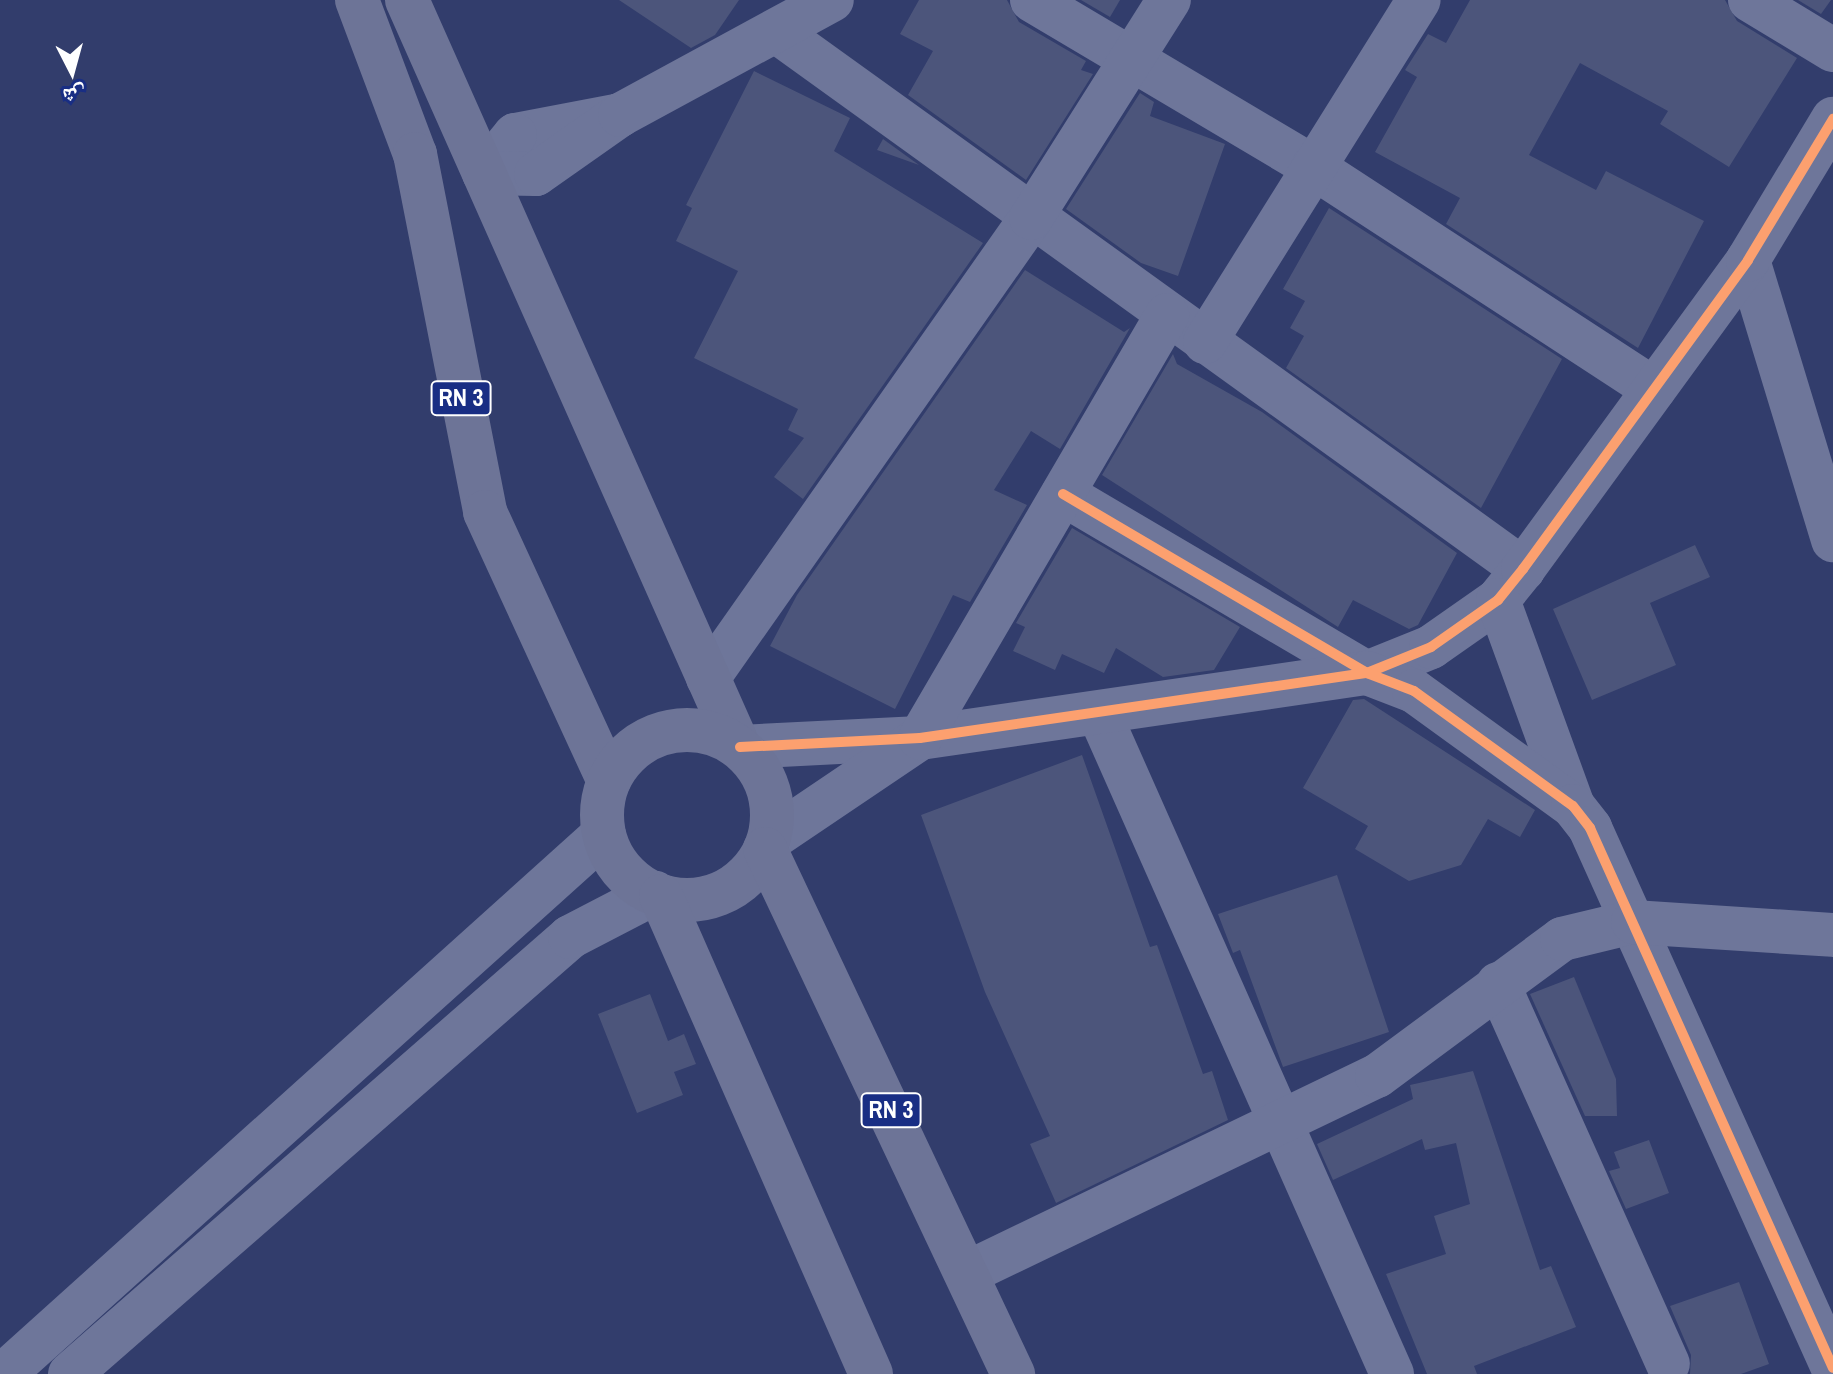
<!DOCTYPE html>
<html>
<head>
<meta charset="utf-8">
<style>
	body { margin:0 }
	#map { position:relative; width:1833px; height:1374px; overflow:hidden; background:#323d6c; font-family:"Archivo Narrow","Noto Naskh Arabic",sans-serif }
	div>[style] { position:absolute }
	.building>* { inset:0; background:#4c557b }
	.minor>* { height:44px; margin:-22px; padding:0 22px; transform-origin:22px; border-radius:22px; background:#6e769a }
	.major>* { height:44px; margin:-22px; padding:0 22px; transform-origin:22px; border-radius:22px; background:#6d7497 }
	.major>.ring { margin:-22px; padding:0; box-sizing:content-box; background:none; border:44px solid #6d7497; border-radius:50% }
	.cycleway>* { height:10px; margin:-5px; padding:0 5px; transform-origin:5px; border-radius:5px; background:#fca06f }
	span { translate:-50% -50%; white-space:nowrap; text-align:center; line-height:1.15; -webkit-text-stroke:6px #192e84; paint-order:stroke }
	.shield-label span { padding:2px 6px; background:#192e84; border:2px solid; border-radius:6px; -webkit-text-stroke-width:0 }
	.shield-label { font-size:24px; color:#fff; font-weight:700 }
	.north { position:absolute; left:32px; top:32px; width:80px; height:80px; -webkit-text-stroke:6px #192e84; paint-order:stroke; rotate:174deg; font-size:22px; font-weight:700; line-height:32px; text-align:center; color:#fff }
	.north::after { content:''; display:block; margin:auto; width:28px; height:36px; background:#fff; clip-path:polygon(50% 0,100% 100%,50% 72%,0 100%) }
</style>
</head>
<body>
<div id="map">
	<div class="building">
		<div style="clip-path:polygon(619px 0,739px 0,715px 35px,691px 48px)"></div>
		<div style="clip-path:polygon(919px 0,1007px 0,1019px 22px,1086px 61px,1081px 70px,1093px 74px,1026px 180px,908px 95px,933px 51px,900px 34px)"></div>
		<div style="clip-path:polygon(1081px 0,1120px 0,1110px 17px)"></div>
		<div style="clip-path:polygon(1470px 0,1725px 0,1737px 21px,1797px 58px,1729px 167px,1660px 124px,1668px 111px,1580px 63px,1529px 155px,1596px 190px,1606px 171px,1704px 221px,1638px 348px,1446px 224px,1460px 198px,1375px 152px,1417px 77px,1405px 70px,1428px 34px,1446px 43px)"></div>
		<div style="clip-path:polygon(1798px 0,1831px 0,1821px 14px)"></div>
		<div style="clip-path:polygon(754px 71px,850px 118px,834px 151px,983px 243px,803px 499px,774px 477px,804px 438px,788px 430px,798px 409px,694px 358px,738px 271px,676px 241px,692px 208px,686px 205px)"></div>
		<div style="clip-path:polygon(1140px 93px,1154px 102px,1150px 116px,1225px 144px,1178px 276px,1141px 263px,1066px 209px)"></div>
		<div style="clip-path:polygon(883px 139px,919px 165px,877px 150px)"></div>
		<div style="clip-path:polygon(1329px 208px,1562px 359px,1481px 508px,1286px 368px,1304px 336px,1290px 328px,1305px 301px,1283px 289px)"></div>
		<div style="clip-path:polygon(1025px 270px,1124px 332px,1130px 328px,1060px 449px,1031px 431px,994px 490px,1027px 505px,970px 602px,953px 595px,895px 709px,770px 646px,797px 595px)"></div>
		<div style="clip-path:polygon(1173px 354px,1177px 364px,1262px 412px,1457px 553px,1418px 625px,1409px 629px,1353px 600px,1338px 627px,1102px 475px)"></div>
		<div style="clip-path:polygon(1072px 528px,1240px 627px,1214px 670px,1163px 677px,1116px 648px,1104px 673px,1062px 654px,1055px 670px,1013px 651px,1025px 627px,1016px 623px)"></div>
		<div style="clip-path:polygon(1695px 545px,1710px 577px,1650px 603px,1676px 665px,1592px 700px,1553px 609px)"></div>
		<div style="clip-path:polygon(1364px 699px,1535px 810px,1520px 837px,1488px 819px,1461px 865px,1409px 881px,1355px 849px,1368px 826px,1303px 788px,1353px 700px)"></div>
		<div style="clip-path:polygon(1082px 755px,1150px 947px,1157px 945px,1203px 1074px,1212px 1071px,1228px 1120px,1056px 1203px,1030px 1144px,1050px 1136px,985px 992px,921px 815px)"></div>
		<div style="clip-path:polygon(1337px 875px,1389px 1032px,1283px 1067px,1240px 950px,1233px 953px,1218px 914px)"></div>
		<div style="clip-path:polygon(1574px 977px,1616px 1079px,1617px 1116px,1585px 1116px,1530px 994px)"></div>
		<div style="clip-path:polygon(650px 994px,668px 1041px,684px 1034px,696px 1064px,674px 1072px,683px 1095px,637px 1113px,598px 1014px)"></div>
		<div style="clip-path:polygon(1473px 1071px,1540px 1270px,1551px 1266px,1576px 1327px,1474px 1366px,1477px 1374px,1427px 1374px,1386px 1274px,1446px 1254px,1434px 1216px,1470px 1204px,1456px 1143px,1425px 1150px,1422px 1139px,1333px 1180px,1317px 1144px,1413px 1099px,1410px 1085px)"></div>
		<div style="clip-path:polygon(1649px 1140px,1669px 1193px,1626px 1209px,1609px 1171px,1620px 1168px,1614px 1152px)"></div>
		<div style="clip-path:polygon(1739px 1282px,1769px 1364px,1741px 1374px,1690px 1374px,1691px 1355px,1670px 1306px)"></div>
	</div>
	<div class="minor">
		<div style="left:1032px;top:0;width:327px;rotate:30.7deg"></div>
		<div style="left:1313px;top:167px;width:407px;rotate:33.1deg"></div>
		<div style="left:1750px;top:0;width:97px;rotate:31.1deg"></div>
		<div style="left:780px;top:34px;width:916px;rotate:35.76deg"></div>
		<div style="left:620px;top:115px;width:107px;rotate:169.2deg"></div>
		<div style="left:515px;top:135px;width:49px;rotate:129.2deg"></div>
		<div style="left:484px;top:173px;width:52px;rotate:1.1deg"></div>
		<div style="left:536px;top:174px;width:103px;rotate:-35.1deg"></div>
		<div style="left:620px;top:115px;width:241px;rotate:-28.5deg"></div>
		<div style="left:1748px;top:260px;width:293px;rotate:73.1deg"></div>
		<div style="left:1205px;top:342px;width:403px;rotate:-58deg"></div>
		<div style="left:1063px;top:494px;width:353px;rotate:30.5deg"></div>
		<div style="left:1367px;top:673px;width:69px;rotate:-22.1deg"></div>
		<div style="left:1431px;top:647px;width:82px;rotate:-35deg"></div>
		<div style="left:1498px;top:600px;width:40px;rotate:-51deg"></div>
		<div style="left:1523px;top:569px;width:382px;rotate:-53.9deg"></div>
		<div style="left:1748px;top:260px;width:165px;rotate:-58.9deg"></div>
		<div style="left:1498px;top:600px;width:219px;rotate:70deg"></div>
		<div style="left:708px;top:678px;width:562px;rotate:-54.92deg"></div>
		<div style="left:1031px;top:218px;width:258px;rotate:-57.7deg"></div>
		<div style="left:1099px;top:713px;width:723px;rotate:66.09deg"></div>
		<div style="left:740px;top:747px;width:180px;rotate:-2.9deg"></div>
		<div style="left:920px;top:738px;width:452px;rotate:-8.3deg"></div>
		<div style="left:1367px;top:673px;width:50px;rotate:21deg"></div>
		<div style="left:1414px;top:691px;width:196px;rotate:35.9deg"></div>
		<div style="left:1573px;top:806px;width:28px;rotate:52deg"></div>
		<div style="left:1590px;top:828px;width:592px;rotate:65.77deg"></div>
		<div style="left:769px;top:840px;width:182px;rotate:-34deg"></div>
		<div style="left:920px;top:738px;width:490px;rotate:-59.7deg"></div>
		<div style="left:1498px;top:984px;width:416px;rotate:65.9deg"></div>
		<div style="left:969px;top:1272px;width:453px;rotate:-25.7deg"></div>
		<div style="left:1377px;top:1076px;width:230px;rotate:-36.5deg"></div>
		<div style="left:1562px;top:939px;width:73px;rotate:-13.5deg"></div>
		<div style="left:1633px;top:922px;width:200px;rotate:3.7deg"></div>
		<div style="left:4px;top:1374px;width:807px;rotate:-41.99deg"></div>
		<div style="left:70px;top:1374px;width:664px;rotate:-41.15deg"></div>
		<div style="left:570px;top:937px;width:96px;rotate:-27.4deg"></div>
	</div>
	<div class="major">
		<div style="left:357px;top:0;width:165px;rotate:69.4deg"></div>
		<div style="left:415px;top:154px;width:365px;rotate:78.9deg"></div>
		<div style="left:485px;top:512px;width:296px;rotate:65.3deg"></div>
		<div style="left:407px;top:0;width:817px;rotate:66.04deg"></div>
		<div class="ring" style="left:602px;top:730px;width:126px;height:126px"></div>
		<div style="left:765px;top:849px;width:581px;rotate:64.71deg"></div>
		<div style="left:661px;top:896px;width:522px;rotate:66.28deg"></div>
	</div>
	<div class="cycleway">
		<div style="left:1063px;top:494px;width:353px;rotate:30.5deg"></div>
		<div style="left:1367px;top:673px;width:69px;rotate:-22.1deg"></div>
		<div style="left:1431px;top:647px;width:82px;rotate:-35deg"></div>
		<div style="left:1498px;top:600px;width:40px;rotate:-51deg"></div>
		<div style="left:1523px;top:569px;width:382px;rotate:-53.9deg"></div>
		<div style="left:1748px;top:260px;width:165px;rotate:-58.9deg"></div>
		<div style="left:740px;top:747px;width:180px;rotate:-2.9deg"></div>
		<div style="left:920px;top:738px;width:452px;rotate:-8.3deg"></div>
		<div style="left:1367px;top:673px;width:50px;rotate:21deg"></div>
		<div style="left:1414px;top:691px;width:196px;rotate:35.9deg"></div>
		<div style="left:1573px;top:806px;width:28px;rotate:52deg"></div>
		<div style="left:1590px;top:828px;width:592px;rotate:65.77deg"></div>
	</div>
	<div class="shield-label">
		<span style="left:461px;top:398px">RN 3</span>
		<span style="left:891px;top:1110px">RN 3</span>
	</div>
	<div class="north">ش</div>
</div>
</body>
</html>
